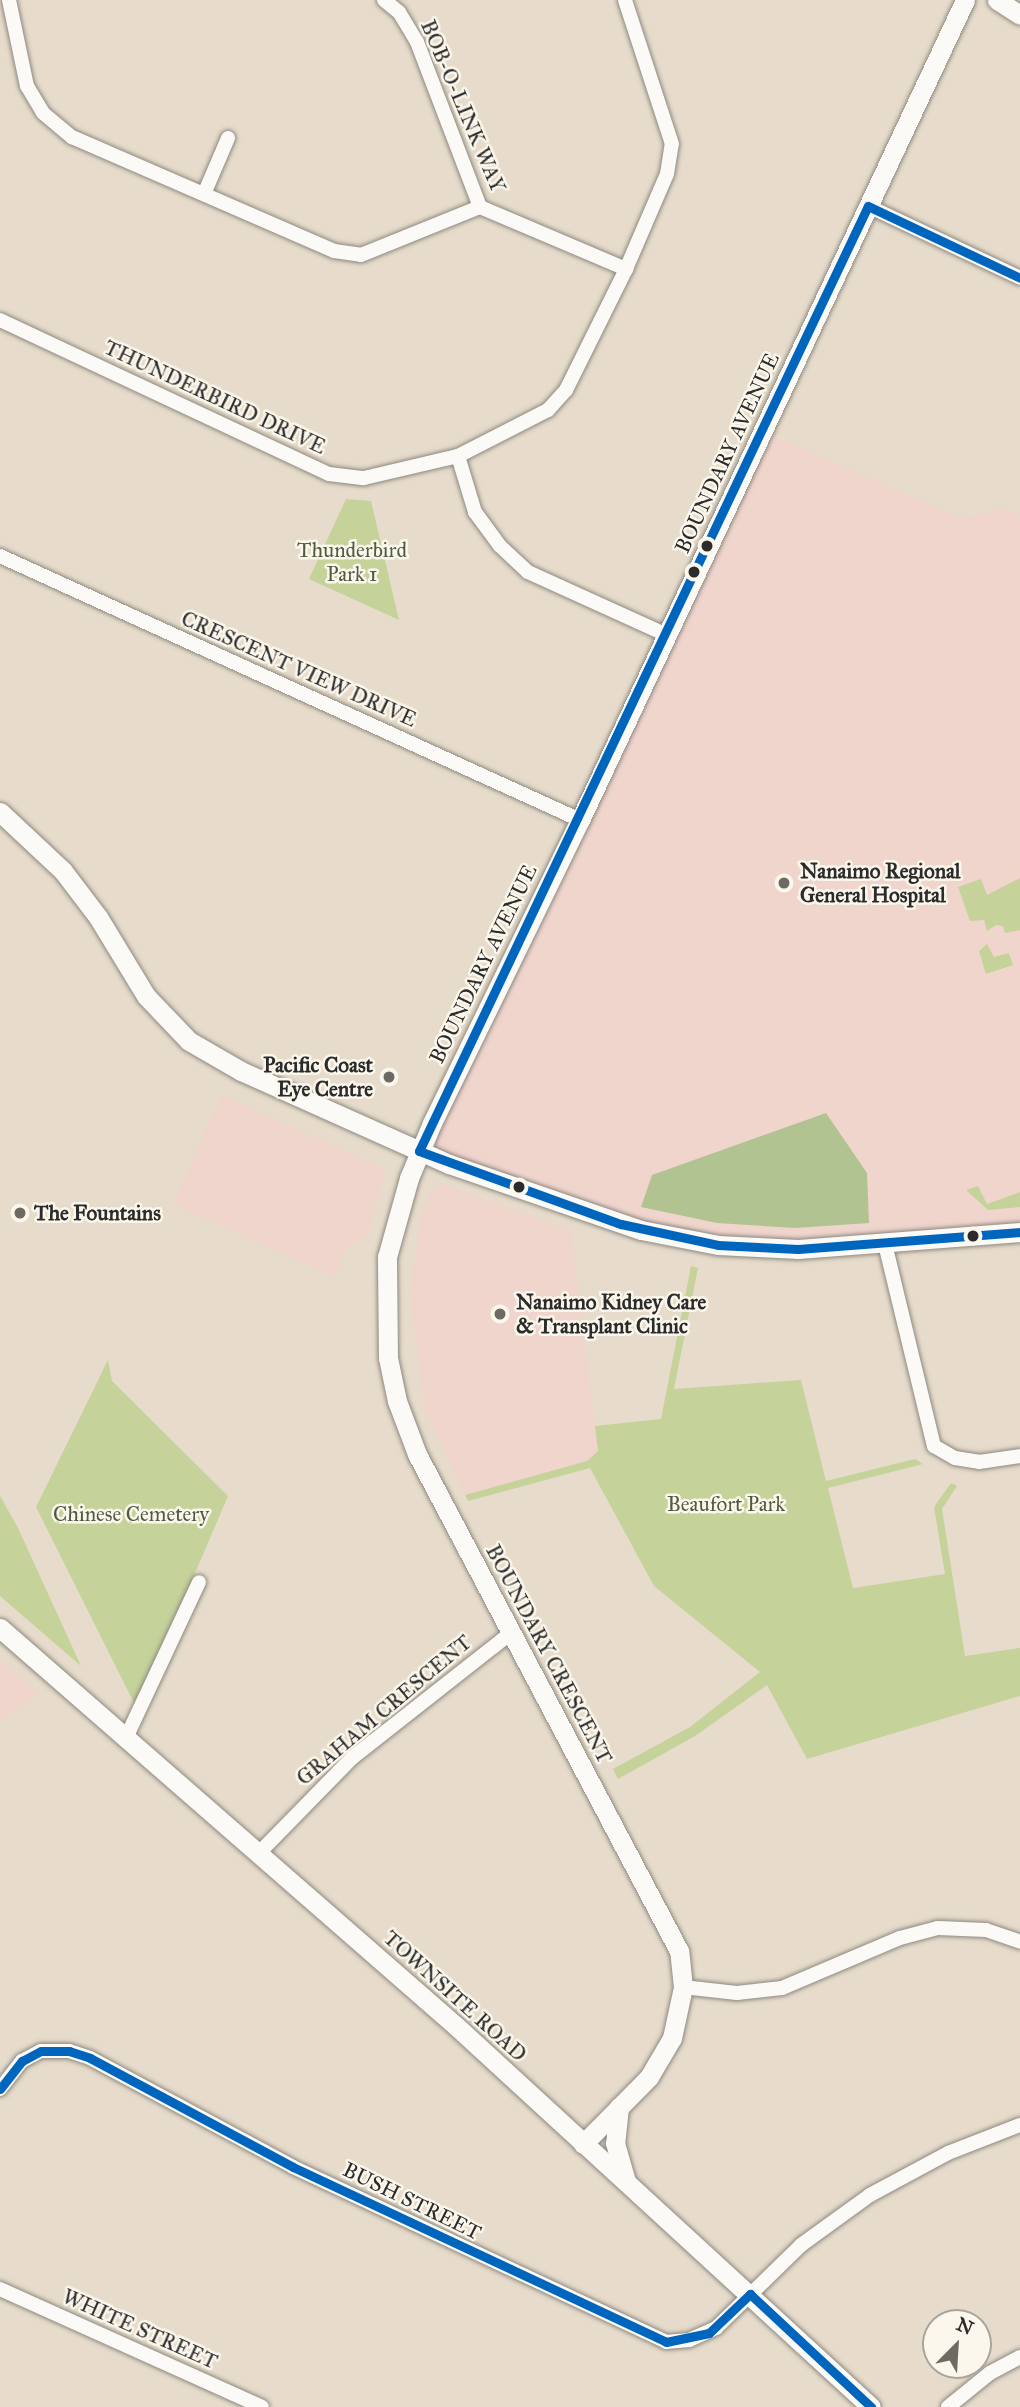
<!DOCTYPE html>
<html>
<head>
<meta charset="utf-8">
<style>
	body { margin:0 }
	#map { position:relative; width:1020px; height:2407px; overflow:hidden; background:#e7dccb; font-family:"IM FELL Great Primer",serif }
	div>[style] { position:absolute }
	.built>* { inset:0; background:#f0d5cd }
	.green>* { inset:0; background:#c5d29a }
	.forest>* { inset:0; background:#b2c392 }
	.roads { filter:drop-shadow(0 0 2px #8e8981) drop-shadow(0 0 2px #8e8981) }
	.street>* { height:14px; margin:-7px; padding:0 7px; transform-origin:7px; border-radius:7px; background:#fbfaf7 }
	.secondary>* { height:19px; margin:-9.5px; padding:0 9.5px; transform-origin:9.5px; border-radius:9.5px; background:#fbfaf7 }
	.bus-1>* { height:9px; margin:-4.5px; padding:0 4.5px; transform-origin:4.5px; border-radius:4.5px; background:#0065bd }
	.dots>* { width:19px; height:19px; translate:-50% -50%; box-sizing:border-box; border:4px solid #fbf7ec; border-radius:50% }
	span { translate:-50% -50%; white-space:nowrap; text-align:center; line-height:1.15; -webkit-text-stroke:5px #fbf7ec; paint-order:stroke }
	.street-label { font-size:21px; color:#2b2b2b }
	.park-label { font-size:21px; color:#515b40 }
	.poi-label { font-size:21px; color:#2b2b2b; font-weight:700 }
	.left { translate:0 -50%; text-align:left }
	.right { translate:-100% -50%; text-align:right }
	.north { position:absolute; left:922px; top:2309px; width:70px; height:70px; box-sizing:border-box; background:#fbf7ec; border:2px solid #a8a59f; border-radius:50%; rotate:24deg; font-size:19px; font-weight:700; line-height:28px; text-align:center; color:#2b2b2b }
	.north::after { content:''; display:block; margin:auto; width:24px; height:32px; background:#6d6963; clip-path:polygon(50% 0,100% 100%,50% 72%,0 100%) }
</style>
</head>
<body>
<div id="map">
	<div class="built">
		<div style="clip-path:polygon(763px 431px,962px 519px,1004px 508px,1020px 515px,1020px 1232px,718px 1245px,419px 1151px)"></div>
		<div style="clip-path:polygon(221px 1095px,385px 1169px,367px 1237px,348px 1245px,334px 1277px,173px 1204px)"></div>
		<div style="clip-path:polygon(443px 1184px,571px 1231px,598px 1451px,587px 1461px,465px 1495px,424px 1407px,410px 1295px,420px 1220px,429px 1192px)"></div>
		<div style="clip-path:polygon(0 1660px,41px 1694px,0 1721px)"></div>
	</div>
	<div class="green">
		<div style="clip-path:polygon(346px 499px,371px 501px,399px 620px,309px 579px)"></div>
		<div style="clip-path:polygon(1020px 878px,1020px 930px,1005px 933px,1003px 926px,996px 925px,987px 931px,984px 920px,970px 921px,958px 887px,981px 879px,987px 895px)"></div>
		<div style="clip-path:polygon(987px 944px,994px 957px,1009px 953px,1013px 965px,986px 974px,979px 951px)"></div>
		<div style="clip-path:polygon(978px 1186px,987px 1204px,1020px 1192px,1020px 1207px,988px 1210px,966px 1190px)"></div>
		<div style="clip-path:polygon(691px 1266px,698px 1268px,674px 1389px,801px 1380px,826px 1481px,915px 1459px,923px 1464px,828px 1488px,853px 1588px,945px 1574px,934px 1507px,951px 1483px,957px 1486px,942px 1509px,965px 1656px,1020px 1648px,1020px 1696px,807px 1759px,767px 1685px,695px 1736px,618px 1779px,613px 1769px,690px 1727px,760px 1672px,654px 1586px,590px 1468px,468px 1501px,465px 1495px,587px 1461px,598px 1451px,595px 1426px,661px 1419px)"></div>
		<div style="clip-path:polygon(108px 1360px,112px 1381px,228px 1496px,137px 1709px,36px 1507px)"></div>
		<div style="clip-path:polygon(0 1496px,18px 1528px,81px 1666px,0 1596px)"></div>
	</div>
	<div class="forest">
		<div style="clip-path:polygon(826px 1113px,867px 1173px,869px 1223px,795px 1228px,717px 1223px,641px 1207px,652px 1175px)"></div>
	</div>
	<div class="roads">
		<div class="street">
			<div style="left:9px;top:0;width:88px;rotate:78.2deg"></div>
			<div style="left:27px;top:86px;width:31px;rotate:59deg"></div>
			<div style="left:43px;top:113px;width:38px;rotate:40deg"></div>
			<div style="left:72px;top:137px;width:286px;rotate:23.5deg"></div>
			<div style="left:334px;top:251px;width:27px;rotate:8deg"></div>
			<div style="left:361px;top:255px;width:128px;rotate:-22deg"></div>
			<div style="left:384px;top:0;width:19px;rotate:39deg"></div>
			<div style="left:399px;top:12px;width:35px;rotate:59deg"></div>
			<div style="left:417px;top:42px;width:177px;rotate:69.1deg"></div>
			<div style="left:480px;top:207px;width:159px;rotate:23deg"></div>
			<div style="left:204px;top:194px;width:61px;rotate:-66.8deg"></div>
			<div style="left:868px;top:206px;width:168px;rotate:25.3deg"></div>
			<div style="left:0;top:320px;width:363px;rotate:25.1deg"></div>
			<div style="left:329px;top:474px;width:35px;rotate:7deg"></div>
			<div style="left:364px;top:478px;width:97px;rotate:-13.2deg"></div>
			<div style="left:458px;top:456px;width:101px;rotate:-27.1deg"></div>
			<div style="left:548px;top:410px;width:27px;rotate:-48deg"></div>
			<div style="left:566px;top:390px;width:135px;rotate:-63.6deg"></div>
			<div style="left:626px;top:269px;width:103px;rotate:-66.7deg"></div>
			<div style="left:667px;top:174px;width:30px;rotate:-81deg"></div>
			<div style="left:672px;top:144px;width:151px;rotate:-108.1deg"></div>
			<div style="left:458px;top:456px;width:59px;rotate:73.1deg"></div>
			<div style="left:475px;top:512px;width:42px;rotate:53.7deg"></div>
			<div style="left:500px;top:546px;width:38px;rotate:43deg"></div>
			<div style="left:528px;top:572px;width:153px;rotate:24.4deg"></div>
			<div style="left:0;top:556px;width:637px;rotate:24.47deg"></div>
			<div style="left:885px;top:1244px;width:208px;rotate:76.4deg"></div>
			<div style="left:934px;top:1446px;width:24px;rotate:30deg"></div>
			<div style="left:955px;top:1458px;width:24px;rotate:9deg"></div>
			<div style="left:979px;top:1462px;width:41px;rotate:-8.3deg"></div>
			<div style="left:126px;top:1738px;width:172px;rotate:-64.9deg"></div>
			<div style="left:259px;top:1853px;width:133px;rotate:-45.6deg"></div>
			<div style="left:352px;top:1758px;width:202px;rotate:-38.2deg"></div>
			<div style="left:683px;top:1987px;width:54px;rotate:6.3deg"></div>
			<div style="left:737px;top:1993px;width:45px;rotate:-6.3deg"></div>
			<div style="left:782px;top:1988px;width:128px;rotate:-23deg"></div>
			<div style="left:900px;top:1938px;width:39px;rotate:-15deg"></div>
			<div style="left:938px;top:1928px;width:48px;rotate:2.4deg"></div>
			<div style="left:986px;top:1930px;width:36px;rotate:19deg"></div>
			<div style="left:0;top:2089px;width:36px;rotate:-52deg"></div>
			<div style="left:22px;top:2061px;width:21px;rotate:-28deg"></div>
			<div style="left:41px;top:2051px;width:28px"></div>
			<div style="left:69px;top:2051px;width:22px;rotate:18deg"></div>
			<div style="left:90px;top:2058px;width:230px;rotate:28.2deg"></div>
			<div style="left:293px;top:2167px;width:412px;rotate:25.1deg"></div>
			<div style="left:666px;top:2342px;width:23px;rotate:-5deg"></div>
			<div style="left:689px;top:2340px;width:30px;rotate:-24deg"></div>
			<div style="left:716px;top:2328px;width:119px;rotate:-44.3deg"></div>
			<div style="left:801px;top:2245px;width:85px;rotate:-35.9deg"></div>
			<div style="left:870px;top:2195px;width:89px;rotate:-28.3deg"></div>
			<div style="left:948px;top:2153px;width:77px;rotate:-21.3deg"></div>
			<div style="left:0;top:2289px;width:287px;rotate:24.2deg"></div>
			<div style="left:948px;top:2407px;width:54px;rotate:-39deg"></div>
			<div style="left:990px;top:2373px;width:34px;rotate:-28deg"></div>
		</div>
		<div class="secondary">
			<div style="left:997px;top:0;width:27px;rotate:33deg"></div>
			<div style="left:0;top:812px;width:86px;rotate:43.1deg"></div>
			<div style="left:63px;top:871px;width:58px;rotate:52.7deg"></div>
			<div style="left:98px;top:917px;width:92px;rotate:58.7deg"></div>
			<div style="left:146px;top:996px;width:62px;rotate:46.3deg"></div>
			<div style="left:189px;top:1041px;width:60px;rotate:30deg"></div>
			<div style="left:241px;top:1071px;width:228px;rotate:24.1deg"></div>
			<div style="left:449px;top:1164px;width:203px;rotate:19deg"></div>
			<div style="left:641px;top:1230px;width:78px;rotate:11deg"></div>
			<div style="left:718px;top:1245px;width:80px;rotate:2.9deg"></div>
			<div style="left:798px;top:1249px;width:223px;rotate:-4.4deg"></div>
			<div style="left:0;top:1628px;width:605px;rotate:41.11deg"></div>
			<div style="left:456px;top:2026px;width:563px;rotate:42.55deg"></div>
			<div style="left:619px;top:2107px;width:36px;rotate:96deg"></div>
			<div style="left:615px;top:2143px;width:40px;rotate:74deg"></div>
			<div style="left:583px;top:2144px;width:94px;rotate:-45.4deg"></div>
			<div style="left:649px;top:2077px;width:45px;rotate:-59.5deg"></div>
			<div style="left:672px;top:2038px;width:52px;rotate:-77.8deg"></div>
			<div style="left:683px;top:1987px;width:36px;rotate:-96deg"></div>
			<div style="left:679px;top:1951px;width:562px;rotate:-117.8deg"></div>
			<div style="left:417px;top:1454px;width:57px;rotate:-110.7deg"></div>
			<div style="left:397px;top:1401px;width:44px;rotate:-101.8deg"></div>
			<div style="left:388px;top:1358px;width:101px;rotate:-90.6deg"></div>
			<div style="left:387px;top:1257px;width:82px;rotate:-74.4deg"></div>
			<div style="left:409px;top:1178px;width:60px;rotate:-67.3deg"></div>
			<div style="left:432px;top:1123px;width:337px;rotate:-64deg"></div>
			<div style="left:580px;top:820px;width:906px;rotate:-64.85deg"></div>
		</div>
	</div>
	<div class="bus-1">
		<div style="left:868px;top:206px;width:168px;rotate:25.3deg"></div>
		<div style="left:419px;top:1151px;width:1046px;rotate:-64.59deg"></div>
		<div style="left:419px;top:1151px;width:215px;rotate:19.9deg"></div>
		<div style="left:621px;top:1224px;width:99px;rotate:12.2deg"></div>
		<div style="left:718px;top:1245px;width:80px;rotate:2.9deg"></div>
		<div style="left:798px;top:1249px;width:223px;rotate:-4.4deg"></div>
		<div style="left:0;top:2089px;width:36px;rotate:-52deg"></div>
		<div style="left:22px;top:2061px;width:21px;rotate:-28deg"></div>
		<div style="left:41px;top:2051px;width:28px"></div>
		<div style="left:69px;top:2051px;width:22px;rotate:18deg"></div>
		<div style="left:90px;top:2058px;width:230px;rotate:28.2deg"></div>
		<div style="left:293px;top:2167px;width:412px;rotate:25.1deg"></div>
		<div style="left:666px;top:2342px;width:44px;rotate:-11.8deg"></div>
		<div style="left:709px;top:2333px;width:57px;rotate:-43.6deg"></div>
		<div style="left:750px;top:2294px;width:166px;rotate:43deg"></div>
	</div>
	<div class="dots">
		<div style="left:707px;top:546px;background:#2b2b2b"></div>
		<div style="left:694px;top:572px;background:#2b2b2b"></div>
		<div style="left:784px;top:883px;background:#6d6963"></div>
		<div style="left:389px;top:1077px;background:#6d6963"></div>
		<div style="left:519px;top:1187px;background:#2b2b2b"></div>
		<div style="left:20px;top:1213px;background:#6d6963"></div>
		<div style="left:973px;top:1236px;background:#2b2b2b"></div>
		<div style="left:500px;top:1314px;background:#6d6963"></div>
	</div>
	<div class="street-label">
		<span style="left:463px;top:106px;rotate:67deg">BOB-O-LINK WAY</span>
		<span style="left:215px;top:397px;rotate:25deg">THUNDERBIRD DRIVE</span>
		<span style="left:727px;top:453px;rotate:-65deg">BOUNDARY AVENUE</span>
		<span style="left:299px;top:669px;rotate:24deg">CRESCENT VIEW DRIVE</span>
		<span style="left:483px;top:964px;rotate:-64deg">BOUNDARY AVENUE</span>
		<span style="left:549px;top:1654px;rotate:62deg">BOUNDARY CRESCENT</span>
		<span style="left:384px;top:1710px;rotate:-40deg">GRAHAM CRESCENT</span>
		<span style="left:455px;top:1996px;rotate:42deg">TOWNSITE ROAD</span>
		<span style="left:412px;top:2201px;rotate:26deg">BUSH STREET</span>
		<span style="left:140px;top:2329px;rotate:24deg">WHITE STREET</span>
	</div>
	<div class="park-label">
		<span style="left:352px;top:562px">Thunderbird<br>Park 1</span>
		<span style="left:726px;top:1504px">Beaufort Park</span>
		<span style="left:131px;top:1514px">Chinese Cemetery</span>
	</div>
	<div class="poi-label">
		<span class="left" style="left:800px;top:883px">Nanaimo Regional<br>General Hospital</span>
		<span class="right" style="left:373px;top:1077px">Pacific Coast<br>Eye Centre</span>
		<span class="left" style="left:34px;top:1213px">The Fountains</span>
		<span class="left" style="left:516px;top:1314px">Nanaimo Kidney Care<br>&amp; Transplant Clinic</span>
	</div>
	<div class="north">N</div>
</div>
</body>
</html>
